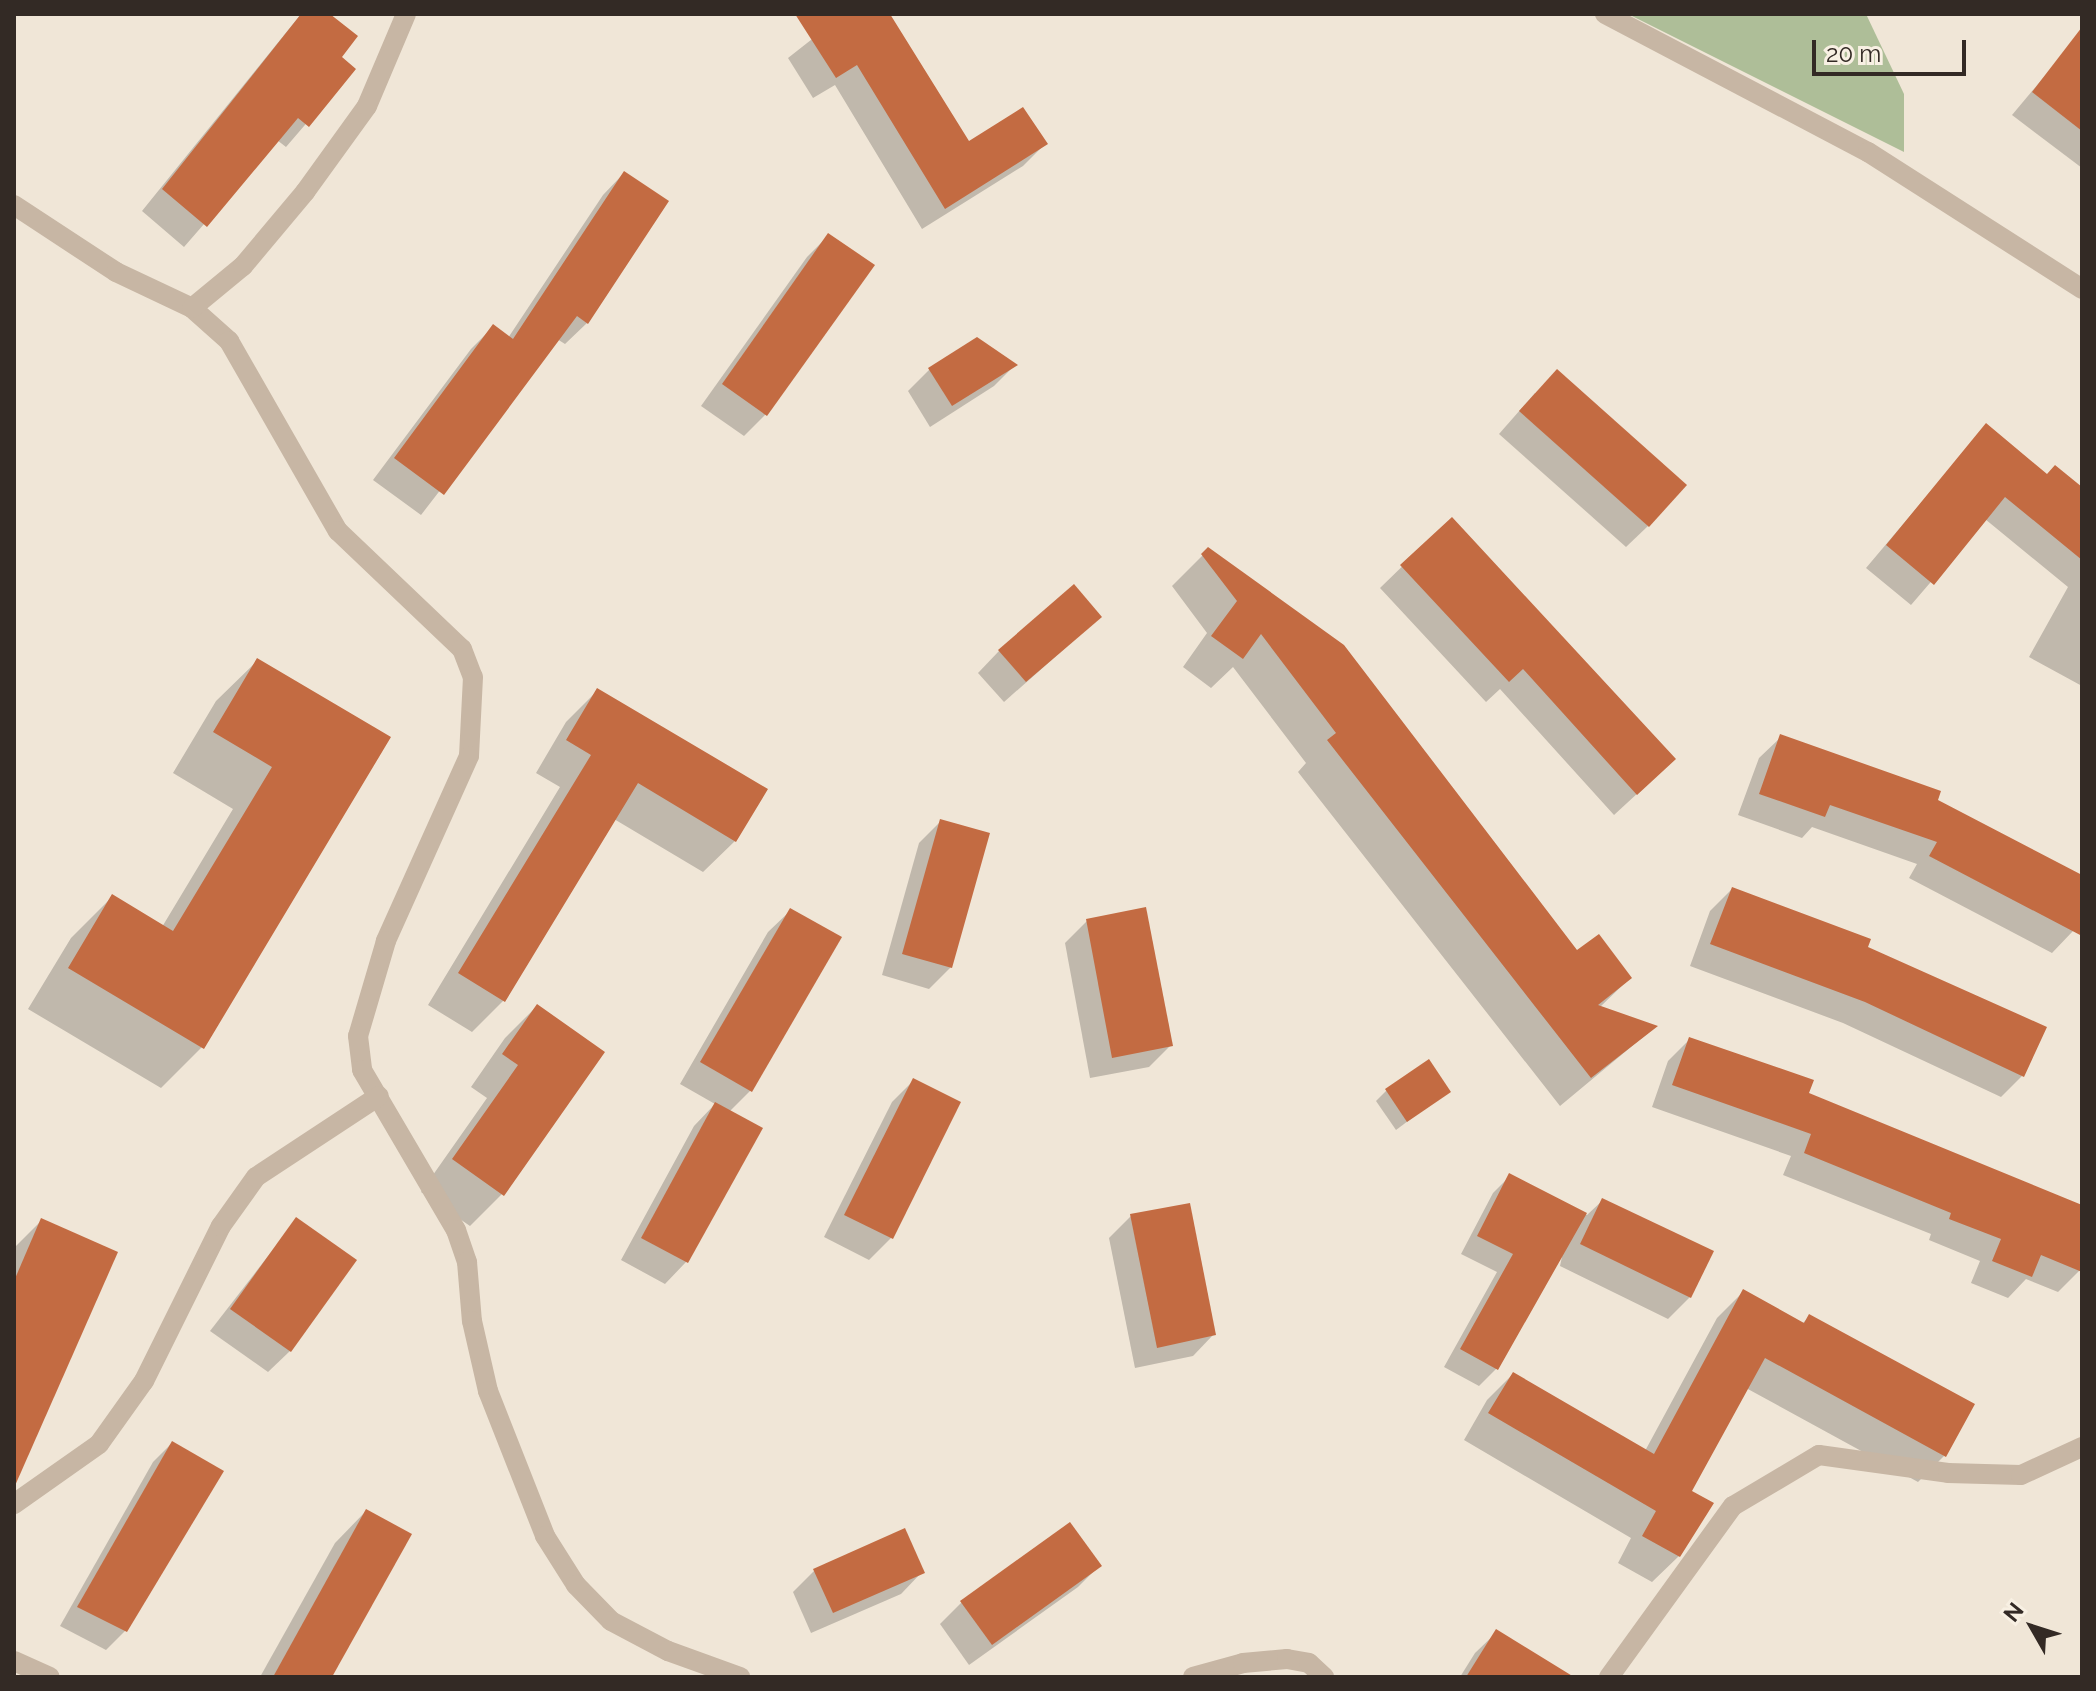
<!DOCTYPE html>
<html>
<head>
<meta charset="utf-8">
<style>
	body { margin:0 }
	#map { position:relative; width:2096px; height:1691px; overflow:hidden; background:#f0e6d7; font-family:Raleway,sans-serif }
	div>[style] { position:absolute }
	.green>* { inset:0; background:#aebe98 }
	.shadow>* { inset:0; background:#0003 }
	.building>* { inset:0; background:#c36b42 }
	.street>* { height:20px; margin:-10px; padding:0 10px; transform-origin:10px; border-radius:10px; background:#c7b6a4 }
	span { translate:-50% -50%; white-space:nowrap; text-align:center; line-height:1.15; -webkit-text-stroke:7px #f8f0e3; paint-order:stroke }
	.frame { position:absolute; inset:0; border:16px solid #332a25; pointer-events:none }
	.north { position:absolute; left:1992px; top:1587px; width:80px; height:80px; -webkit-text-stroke:6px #f8f0e3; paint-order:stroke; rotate:309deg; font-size:22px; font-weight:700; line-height:32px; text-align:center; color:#332a25 }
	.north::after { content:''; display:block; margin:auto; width:28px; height:36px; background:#332a25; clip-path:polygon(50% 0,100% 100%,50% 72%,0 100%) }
	.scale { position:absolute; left:1812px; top:40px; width:154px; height:36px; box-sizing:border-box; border:4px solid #332a25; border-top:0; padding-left:10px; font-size:24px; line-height:28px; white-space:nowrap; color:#332a25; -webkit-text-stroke:6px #f8f0e3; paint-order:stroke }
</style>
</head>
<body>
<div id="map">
	<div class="green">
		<div style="clip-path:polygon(1628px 14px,1866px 14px,1904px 94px,1904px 152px)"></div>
	</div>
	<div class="shadow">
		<div style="clip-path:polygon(301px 14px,327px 14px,339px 58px,353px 69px,286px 147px,277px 140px,184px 247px,142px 211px)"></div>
		<div style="clip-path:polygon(844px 14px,888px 14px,968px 143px,1045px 144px,1023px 166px,922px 229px,835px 85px,813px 98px,788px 58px)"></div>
		<div style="clip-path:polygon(2074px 41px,2082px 47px,2082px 168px,2012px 115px)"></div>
		<div style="clip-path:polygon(624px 173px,587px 323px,565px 344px,557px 339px,421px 515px,373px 480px,471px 349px,493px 327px,508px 338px,603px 195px)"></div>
		<div style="clip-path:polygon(829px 235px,765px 415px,744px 436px,701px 406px,807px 257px)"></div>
		<div style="clip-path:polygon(1015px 365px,994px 386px,930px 427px,908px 391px,929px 370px)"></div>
		<div style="clip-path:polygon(1535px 393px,1648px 526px,1626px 547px,1499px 434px)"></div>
		<div style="clip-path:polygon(1986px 426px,2047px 476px,2082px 490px,2082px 686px,2029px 657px,2068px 587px,1985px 519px,1911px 605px,1866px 568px)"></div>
		<div style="clip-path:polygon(1451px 519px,1652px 780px,1614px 815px,1500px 689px,1486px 702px,1380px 588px)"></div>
		<div style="clip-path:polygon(1209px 549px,1576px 953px,1630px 978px,1599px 1008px,1655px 1027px,1560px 1106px,1298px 772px,1306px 763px,1233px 667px,1211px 688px,1183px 667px,1207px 633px,1172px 586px)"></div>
		<div style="clip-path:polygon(1100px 617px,1004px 702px,978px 673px,999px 651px)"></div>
		<div style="clip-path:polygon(258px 660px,388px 738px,202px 1047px,161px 1088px,28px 1009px,71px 938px,112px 897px,162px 927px,233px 809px,173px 773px,216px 701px)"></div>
		<div style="clip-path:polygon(598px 690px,735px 841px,703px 872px,614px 819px,504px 1000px,472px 1032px,428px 1005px,560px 787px,536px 773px,566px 722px)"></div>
		<div style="clip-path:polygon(1781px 737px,1936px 801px,2082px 877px,2082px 914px,2073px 931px,2052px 953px,1909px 878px,1917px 864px,1812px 827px,1802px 838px,1738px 815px,1759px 758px)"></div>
		<div style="clip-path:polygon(941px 821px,951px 967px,929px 989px,882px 975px,919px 843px)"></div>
		<div style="clip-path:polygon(1732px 889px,1866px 948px,2022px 1076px,2001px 1097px,1843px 1023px,1690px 966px,1710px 911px)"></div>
		<div style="clip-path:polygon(790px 911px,750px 1091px,729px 1112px,760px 1129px,686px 1262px,665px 1284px,621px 1260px,694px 1126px,715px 1104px,680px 1084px,768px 932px)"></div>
		<div style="clip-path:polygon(1087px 921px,1171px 1045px,1149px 1067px,1090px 1078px,1065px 943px)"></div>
		<div style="clip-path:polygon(537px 1006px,502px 1194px,470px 1226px,421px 1192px,487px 1098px,471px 1087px,505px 1038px)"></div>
		<div style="clip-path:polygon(1690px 1039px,1807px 1094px,2082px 1207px,2080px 1270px,2058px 1292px,2026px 1279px,2008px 1298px,1971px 1283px,1980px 1261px,1929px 1240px,1931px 1234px,1783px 1175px,1791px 1156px,1652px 1107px,1668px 1061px)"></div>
		<div style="clip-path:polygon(913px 1081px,958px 1103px,891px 1238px,869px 1260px,824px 1237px,892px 1102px)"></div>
		<div style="clip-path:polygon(1386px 1091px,1448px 1091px,1396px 1130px,1376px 1101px)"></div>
		<div style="clip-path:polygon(1510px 1176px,1587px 1215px,1603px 1200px,1690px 1297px,1668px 1319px,1560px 1266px,1563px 1252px,1496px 1369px,1479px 1386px,1444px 1367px,1497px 1272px,1461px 1254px,1493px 1193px)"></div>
		<div style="clip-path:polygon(1131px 1216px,1214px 1334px,1193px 1356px,1135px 1368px,1109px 1238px)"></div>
		<div style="clip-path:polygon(42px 1220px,14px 1461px,14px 1248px)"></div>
		<div style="clip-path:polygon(296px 1220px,290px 1351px,268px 1372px,210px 1331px)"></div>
		<div style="clip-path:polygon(1743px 1292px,1802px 1324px,1810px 1316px,1944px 1456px,1918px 1482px,1746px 1388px,1689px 1491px,1679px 1556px,1652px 1582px,1618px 1563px,1631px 1538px,1464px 1440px,1487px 1400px,1513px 1374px,1645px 1451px,1717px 1318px)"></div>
		<div style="clip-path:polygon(172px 1443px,221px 1472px,125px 1631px,106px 1650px,60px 1626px,153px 1462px)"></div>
		<div style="clip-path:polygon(366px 1511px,330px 1677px,260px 1677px,335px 1543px)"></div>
		<div style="clip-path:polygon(1099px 1566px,1078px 1587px,969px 1665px,940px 1624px,961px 1603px)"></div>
		<div style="clip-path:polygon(815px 1570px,922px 1572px,901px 1594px,811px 1633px,793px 1592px)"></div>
		<div style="clip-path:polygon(1497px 1632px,1532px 1677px,1460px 1677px,1475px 1653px)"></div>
	</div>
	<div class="building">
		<div style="clip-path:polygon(301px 14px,330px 14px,358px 36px,342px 57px,356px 69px,309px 127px,298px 118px,207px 227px,162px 189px)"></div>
		<div style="clip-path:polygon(795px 14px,890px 14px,969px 141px,1023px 107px,1048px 144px,945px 209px,857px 65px,836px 78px)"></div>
		<div style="clip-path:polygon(2082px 27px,2082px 131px,2032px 92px)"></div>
		<div style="clip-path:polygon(624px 171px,669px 201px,588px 324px,577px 316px,444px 495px,394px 458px,493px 324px,513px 339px)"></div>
		<div style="clip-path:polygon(828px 233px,875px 265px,767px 416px,722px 384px)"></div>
		<div style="clip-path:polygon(977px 337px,1018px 365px,952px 406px,928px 368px)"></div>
		<div style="clip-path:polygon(1557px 369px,1687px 485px,1649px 527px,1519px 411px)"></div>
		<div style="clip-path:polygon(1986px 423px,2047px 474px,2055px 465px,2082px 487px,2082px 560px,2005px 497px,1934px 585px,1886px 545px)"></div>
		<div style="clip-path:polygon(1452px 517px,1676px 759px,1637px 795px,1523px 669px,1509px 682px,1400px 565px)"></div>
		<div style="clip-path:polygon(1208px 547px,1344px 645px,1577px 950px,1599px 934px,1632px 978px,1598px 1005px,1658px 1026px,1591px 1078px,1327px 740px,1336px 733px,1261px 634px,1243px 659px,1211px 636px,1237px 601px,1201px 554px)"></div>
		<div style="clip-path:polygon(1074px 584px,1102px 617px,1026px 682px,998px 650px)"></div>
		<div style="clip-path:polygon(257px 658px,391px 737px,204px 1049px,68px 968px,112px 894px,173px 931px,272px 767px,213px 732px)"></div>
		<div style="clip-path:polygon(597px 688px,768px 789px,736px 842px,638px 783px,505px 1002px,458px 973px,591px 755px,566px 740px)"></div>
		<div style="clip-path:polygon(1780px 734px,1941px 791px,1938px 800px,2082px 875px,2082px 936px,1929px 856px,1937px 842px,1830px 805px,1825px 817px,1759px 794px)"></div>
		<div style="clip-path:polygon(940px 819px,990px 833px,952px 968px,902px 954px)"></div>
		<div style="clip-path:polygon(1732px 887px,1871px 939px,1868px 947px,2047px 1027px,2024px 1077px,1865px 1002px,1710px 944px)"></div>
		<div style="clip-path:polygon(1146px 907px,1173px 1046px,1112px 1058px,1086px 919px)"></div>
		<div style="clip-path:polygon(790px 908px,842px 937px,752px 1092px,700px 1062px)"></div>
		<div style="clip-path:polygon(537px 1004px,605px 1052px,504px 1196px,452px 1159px,518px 1065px,502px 1054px)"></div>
		<div style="clip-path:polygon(1689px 1037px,1814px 1080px,1809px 1093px,2082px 1205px,2082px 1272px,2041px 1255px,2032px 1277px,1992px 1261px,2001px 1239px,1949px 1219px,1951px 1213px,1804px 1153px,1811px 1134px,1672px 1085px)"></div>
		<div style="clip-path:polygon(1429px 1059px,1451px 1092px,1407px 1122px,1385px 1089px)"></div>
		<div style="clip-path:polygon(913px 1078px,961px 1102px,893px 1239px,844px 1215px)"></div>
		<div style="clip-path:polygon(715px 1102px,763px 1128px,688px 1263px,641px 1238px)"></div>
		<div style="clip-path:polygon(1509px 1173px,1587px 1213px,1498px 1370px,1460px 1349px,1513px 1254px,1477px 1236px)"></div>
		<div style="clip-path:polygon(1602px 1198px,1714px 1251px,1691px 1298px,1580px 1244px)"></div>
		<div style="clip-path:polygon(1190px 1203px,1216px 1335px,1157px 1348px,1130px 1214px)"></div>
		<div style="clip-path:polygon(296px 1217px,357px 1260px,291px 1352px,230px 1309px)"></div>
		<div style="clip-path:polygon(41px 1218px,118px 1252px,14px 1488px,14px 1281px)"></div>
		<div style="clip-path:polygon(1743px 1289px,1804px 1323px,1809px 1314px,1975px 1404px,1946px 1457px,1765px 1358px,1692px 1491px,1714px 1503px,1680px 1557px,1642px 1536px,1656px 1511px,1488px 1413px,1513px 1372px,1654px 1454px)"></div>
		<div style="clip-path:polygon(172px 1441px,224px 1471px,127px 1632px,77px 1607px)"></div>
		<div style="clip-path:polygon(366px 1509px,412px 1534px,332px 1677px,273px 1677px)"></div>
		<div style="clip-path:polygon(1070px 1522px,1102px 1566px,992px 1645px,960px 1601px)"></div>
		<div style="clip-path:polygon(905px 1528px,925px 1573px,833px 1613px,813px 1569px)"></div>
		<div style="clip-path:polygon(1496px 1629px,1574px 1677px,1466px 1677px)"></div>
	</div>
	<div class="street">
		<div style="left:1605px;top:14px;width:297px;rotate:27.7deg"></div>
		<div style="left:1868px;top:152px;width:254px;rotate:32.6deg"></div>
		<div style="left:14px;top:205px;width:122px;rotate:33.3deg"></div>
		<div style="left:116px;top:272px;width:84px;rotate:25.3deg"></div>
		<div style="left:192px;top:308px;width:50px;rotate:41.7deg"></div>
		<div style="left:229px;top:341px;width:219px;rotate:60.2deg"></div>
		<div style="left:338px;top:531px;width:171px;rotate:43.6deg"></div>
		<div style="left:462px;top:649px;width:30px;rotate:69deg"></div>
		<div style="left:473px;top:677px;width:79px;rotate:92.9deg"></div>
		<div style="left:469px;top:756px;width:203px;rotate:114.2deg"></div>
		<div style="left:386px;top:941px;width:99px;rotate:106.4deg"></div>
		<div style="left:358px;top:1036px;width:34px;rotate:83deg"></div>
		<div style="left:362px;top:1070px;width:186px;rotate:59.6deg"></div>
		<div style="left:456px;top:1230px;width:34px;rotate:71deg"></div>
		<div style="left:467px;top:1262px;width:59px;rotate:85.2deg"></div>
		<div style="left:472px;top:1321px;width:72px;rotate:77.1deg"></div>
		<div style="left:488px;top:1391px;width:156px;rotate:68.5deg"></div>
		<div style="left:545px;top:1536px;width:58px;rotate:57.7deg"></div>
		<div style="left:576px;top:1585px;width:50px;rotate:45.8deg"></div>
		<div style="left:611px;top:1621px;width:64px;rotate:27.8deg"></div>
		<div style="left:668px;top:1651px;width:77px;rotate:19.9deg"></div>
		<div style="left:192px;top:308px;width:66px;rotate:-39.5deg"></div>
		<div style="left:243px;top:266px;width:97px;rotate:-50deg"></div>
		<div style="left:305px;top:192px;width:106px;rotate:-54.2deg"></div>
		<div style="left:367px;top:106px;width:100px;rotate:-67deg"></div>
		<div style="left:14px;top:1504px;width:104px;rotate:-35.2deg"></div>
		<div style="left:99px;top:1444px;width:77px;rotate:-54.5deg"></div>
		<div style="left:144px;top:1381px;width:173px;rotate:-63.6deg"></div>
		<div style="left:221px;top:1226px;width:60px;rotate:-54.5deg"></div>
		<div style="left:256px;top:1177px;width:147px;rotate:-33.4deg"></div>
		<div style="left:14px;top:1661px;width:39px;rotate:24deg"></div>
		<div style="left:1193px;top:1677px;width:52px;rotate:-15.6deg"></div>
		<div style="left:1243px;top:1663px;width:44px;rotate:-5.2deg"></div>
		<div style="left:1287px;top:1659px;width:22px;rotate:10deg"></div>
		<div style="left:1309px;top:1663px;width:21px;rotate:43deg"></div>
		<div style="left:1609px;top:1677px;width:211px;rotate:-54.1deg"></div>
		<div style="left:1733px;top:1506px;width:100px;rotate:-30.7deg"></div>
		<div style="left:1819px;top:1455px;width:130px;rotate:7.9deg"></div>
		<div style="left:1948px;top:1473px;width:73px;rotate:1.6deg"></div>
		<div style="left:2021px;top:1475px;width:67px;rotate:-24.7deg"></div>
	</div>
	<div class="frame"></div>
	<div class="north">N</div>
	<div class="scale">20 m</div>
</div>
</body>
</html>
